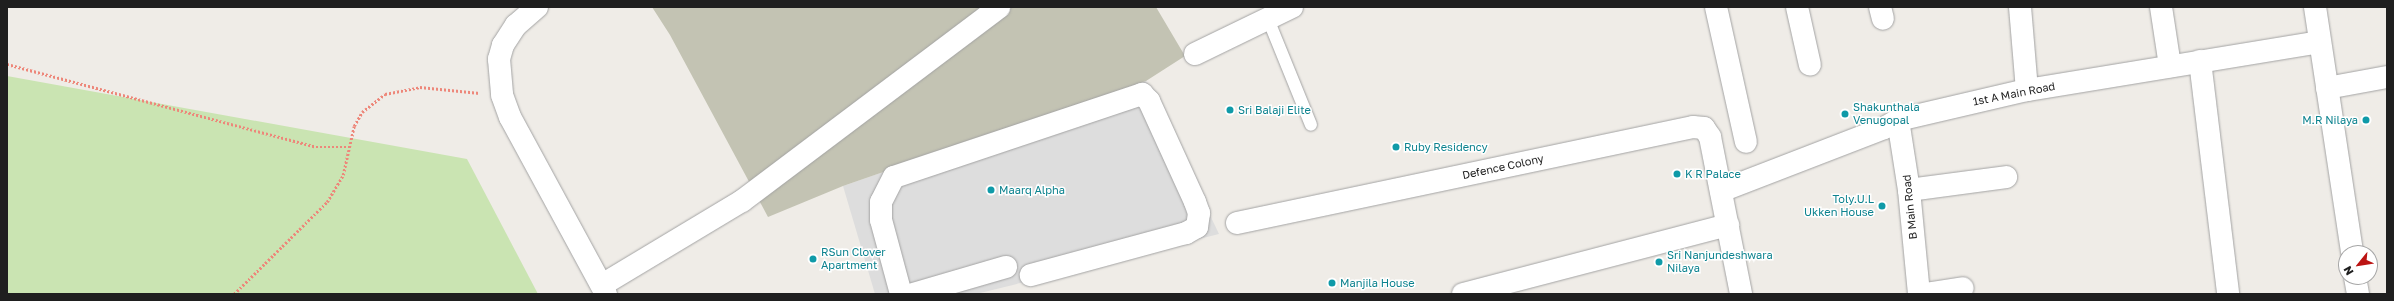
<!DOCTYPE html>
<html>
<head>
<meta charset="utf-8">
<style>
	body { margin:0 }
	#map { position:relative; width:2394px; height:301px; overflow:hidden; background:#efece7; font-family:"Golos Text",sans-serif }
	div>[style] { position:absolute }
	.residential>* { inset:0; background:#ddd }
	.construction>* { inset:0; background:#c3c3b3 }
	.grass>* { inset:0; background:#cae4b2 }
	.path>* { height:2.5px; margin-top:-1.25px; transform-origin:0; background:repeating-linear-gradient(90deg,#ed877a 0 2px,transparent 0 4px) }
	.roads { filter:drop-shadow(0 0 1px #a3a3a3) drop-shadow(0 0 1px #a3a3a3) }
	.lane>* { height:12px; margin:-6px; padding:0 6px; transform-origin:6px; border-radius:6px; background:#fff }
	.street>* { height:22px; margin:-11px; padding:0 11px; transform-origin:11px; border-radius:11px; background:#fff }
	.dots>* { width:11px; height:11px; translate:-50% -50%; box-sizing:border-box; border:2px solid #fff; border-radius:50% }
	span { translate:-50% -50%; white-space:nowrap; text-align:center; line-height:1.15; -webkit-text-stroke:3px #fff; paint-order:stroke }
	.street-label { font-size:11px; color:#1f1f1f }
	.culture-label { font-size:11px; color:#0d838f }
	.left { translate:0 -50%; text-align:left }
	.right { translate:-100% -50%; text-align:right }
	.frame { position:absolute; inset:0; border:8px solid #1f1f1f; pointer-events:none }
	.north { position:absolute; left:2338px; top:245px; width:40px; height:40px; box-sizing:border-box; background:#fff; border:1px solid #a5a5a5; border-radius:50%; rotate:240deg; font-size:11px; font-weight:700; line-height:16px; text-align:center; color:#1f1f1f }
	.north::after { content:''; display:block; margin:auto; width:14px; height:18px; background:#bc1413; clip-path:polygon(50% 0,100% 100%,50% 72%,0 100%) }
</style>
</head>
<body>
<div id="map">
	<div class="residential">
		<div style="clip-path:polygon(1146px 81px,1219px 234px,976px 294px,875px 294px,843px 186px)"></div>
	</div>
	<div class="construction">
		<div style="clip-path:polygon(652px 7px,1156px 7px,1185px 56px,1146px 81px,843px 186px,768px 217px,670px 35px)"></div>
	</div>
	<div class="grass">
		<div style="clip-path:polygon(7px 76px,467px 159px,538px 294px,7px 294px)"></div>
	</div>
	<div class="path">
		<div style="left:7px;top:64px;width:320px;rotate:15deg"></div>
		<div style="left:316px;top:147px;width:33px"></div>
		<div style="left:234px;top:294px;width:131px;rotate:-44.7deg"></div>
		<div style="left:327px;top:202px;width:31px;rotate:-59deg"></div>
		<div style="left:343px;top:175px;width:50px;rotate:-77.3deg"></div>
		<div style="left:354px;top:126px;width:16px;rotate:-60deg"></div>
		<div style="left:362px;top:112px;width:29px;rotate:-38deg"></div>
		<div style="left:385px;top:94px;width:36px;rotate:-11deg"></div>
		<div style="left:420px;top:87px;width:60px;rotate:5.7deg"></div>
	</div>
	<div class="roads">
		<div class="lane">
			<div style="left:1268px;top:19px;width:114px;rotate:67.9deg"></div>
		</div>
		<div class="street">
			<div style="left:537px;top:7px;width:28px;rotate:139deg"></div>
			<div style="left:516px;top:25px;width:24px;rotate:123deg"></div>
			<div style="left:503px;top:45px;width:15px;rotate:106deg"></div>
			<div style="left:499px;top:59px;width:36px;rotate:85deg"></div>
			<div style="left:502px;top:95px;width:23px;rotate:70deg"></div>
			<div style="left:510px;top:117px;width:201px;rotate:61.5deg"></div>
			<div style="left:1716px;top:7px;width:138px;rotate:77.5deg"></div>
			<div style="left:1797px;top:7px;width:59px;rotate:77.4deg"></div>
			<div style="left:1880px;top:7px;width:12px;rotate:76deg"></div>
			<div style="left:2020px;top:7px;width:83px;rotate:85.2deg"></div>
			<div style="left:2161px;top:7px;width:60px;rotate:81.3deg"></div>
			<div style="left:2315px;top:7px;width:249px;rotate:81.4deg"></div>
			<div style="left:1195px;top:54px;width:108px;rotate:-25.9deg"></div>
			<div style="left:2200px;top:61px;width:235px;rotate:83.1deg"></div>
			<div style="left:2327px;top:88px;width:61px;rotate:-10.4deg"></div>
			<div style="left:1898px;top:120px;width:71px;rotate:81.1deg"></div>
			<div style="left:1909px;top:190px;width:104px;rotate:84.5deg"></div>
			<div style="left:1909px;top:190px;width:98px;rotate:-7.6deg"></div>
			<div style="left:1721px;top:191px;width:175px;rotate:-21.1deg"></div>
			<div style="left:1884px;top:128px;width:16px;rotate:-30deg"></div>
			<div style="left:1898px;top:120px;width:132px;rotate:-13.1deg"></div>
			<div style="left:2027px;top:90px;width:296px;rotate:-9.3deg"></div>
			<div style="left:1237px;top:223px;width:466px;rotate:-11.9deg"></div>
			<div style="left:1693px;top:127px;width:11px;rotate:5deg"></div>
			<div style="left:1704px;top:128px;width:11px;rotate:56deg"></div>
			<div style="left:1710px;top:137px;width:160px;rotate:78.8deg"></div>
			<div style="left:2355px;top:277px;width:17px;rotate:80deg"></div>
			<div style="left:602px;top:285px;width:163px;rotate:-31deg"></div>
			<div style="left:742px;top:201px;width:322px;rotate:-37deg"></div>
			<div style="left:901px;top:294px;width:77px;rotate:-105.1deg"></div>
			<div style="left:881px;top:220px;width:18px;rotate:-90deg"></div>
			<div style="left:881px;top:202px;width:28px;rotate:-63deg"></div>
			<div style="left:894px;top:177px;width:262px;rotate:-18.5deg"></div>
			<div style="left:1142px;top:94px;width:10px;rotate:45deg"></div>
			<div style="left:1149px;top:101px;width:111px;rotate:65.5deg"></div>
			<div style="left:1195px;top:202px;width:12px;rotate:70deg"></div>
			<div style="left:1199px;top:213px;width:14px;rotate:98deg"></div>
			<div style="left:1197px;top:227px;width:13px;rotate:151deg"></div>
			<div style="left:1186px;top:233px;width:161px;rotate:164.8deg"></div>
			<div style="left:913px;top:294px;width:97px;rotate:-16.2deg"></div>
			<div style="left:1463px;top:294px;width:274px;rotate:-14.6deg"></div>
			<div style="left:1926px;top:294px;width:37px;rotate:-9deg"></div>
		</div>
	</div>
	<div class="dots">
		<div style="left:1230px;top:110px;background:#0f9aa8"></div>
		<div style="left:1845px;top:114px;background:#0f9aa8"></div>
		<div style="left:2366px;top:120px;background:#0f9aa8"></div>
		<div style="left:1396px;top:147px;background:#0f9aa8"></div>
		<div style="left:1677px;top:174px;background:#0f9aa8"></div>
		<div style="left:991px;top:190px;background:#0f9aa8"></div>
		<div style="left:1882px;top:206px;background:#0f9aa8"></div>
		<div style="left:813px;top:259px;background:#0f9aa8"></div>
		<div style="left:1659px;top:262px;background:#0f9aa8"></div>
		<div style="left:1332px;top:283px;background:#0f9aa8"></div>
	</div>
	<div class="street-label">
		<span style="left:2014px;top:94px;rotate:-11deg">1st A Main Road</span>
		<span style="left:1503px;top:167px;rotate:-12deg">Defence Colony</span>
		<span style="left:1910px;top:207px;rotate:-96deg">B Main Road</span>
	</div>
	<div class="culture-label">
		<span class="left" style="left:1853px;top:114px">Shakunthala<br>Venugopal</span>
		<span class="left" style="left:1238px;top:110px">Sri Balaji Elite</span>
		<span class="right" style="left:2358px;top:120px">M.R Nilaya</span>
		<span class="left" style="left:1404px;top:147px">Ruby Residency</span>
		<span class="left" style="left:1685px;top:174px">K R Palace</span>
		<span class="left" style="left:999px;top:190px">Maarq Alpha</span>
		<span class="right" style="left:1874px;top:206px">Toly.U.L<br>Ukken House</span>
		<span class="left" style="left:821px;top:259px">RSun Clover<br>Apartment</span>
		<span class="left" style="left:1667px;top:262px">Sri Nanjundeshwara<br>Nilaya</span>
		<span class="left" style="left:1340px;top:283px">Manjila House</span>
	</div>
	<div class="frame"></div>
	<div class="north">N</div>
</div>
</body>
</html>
